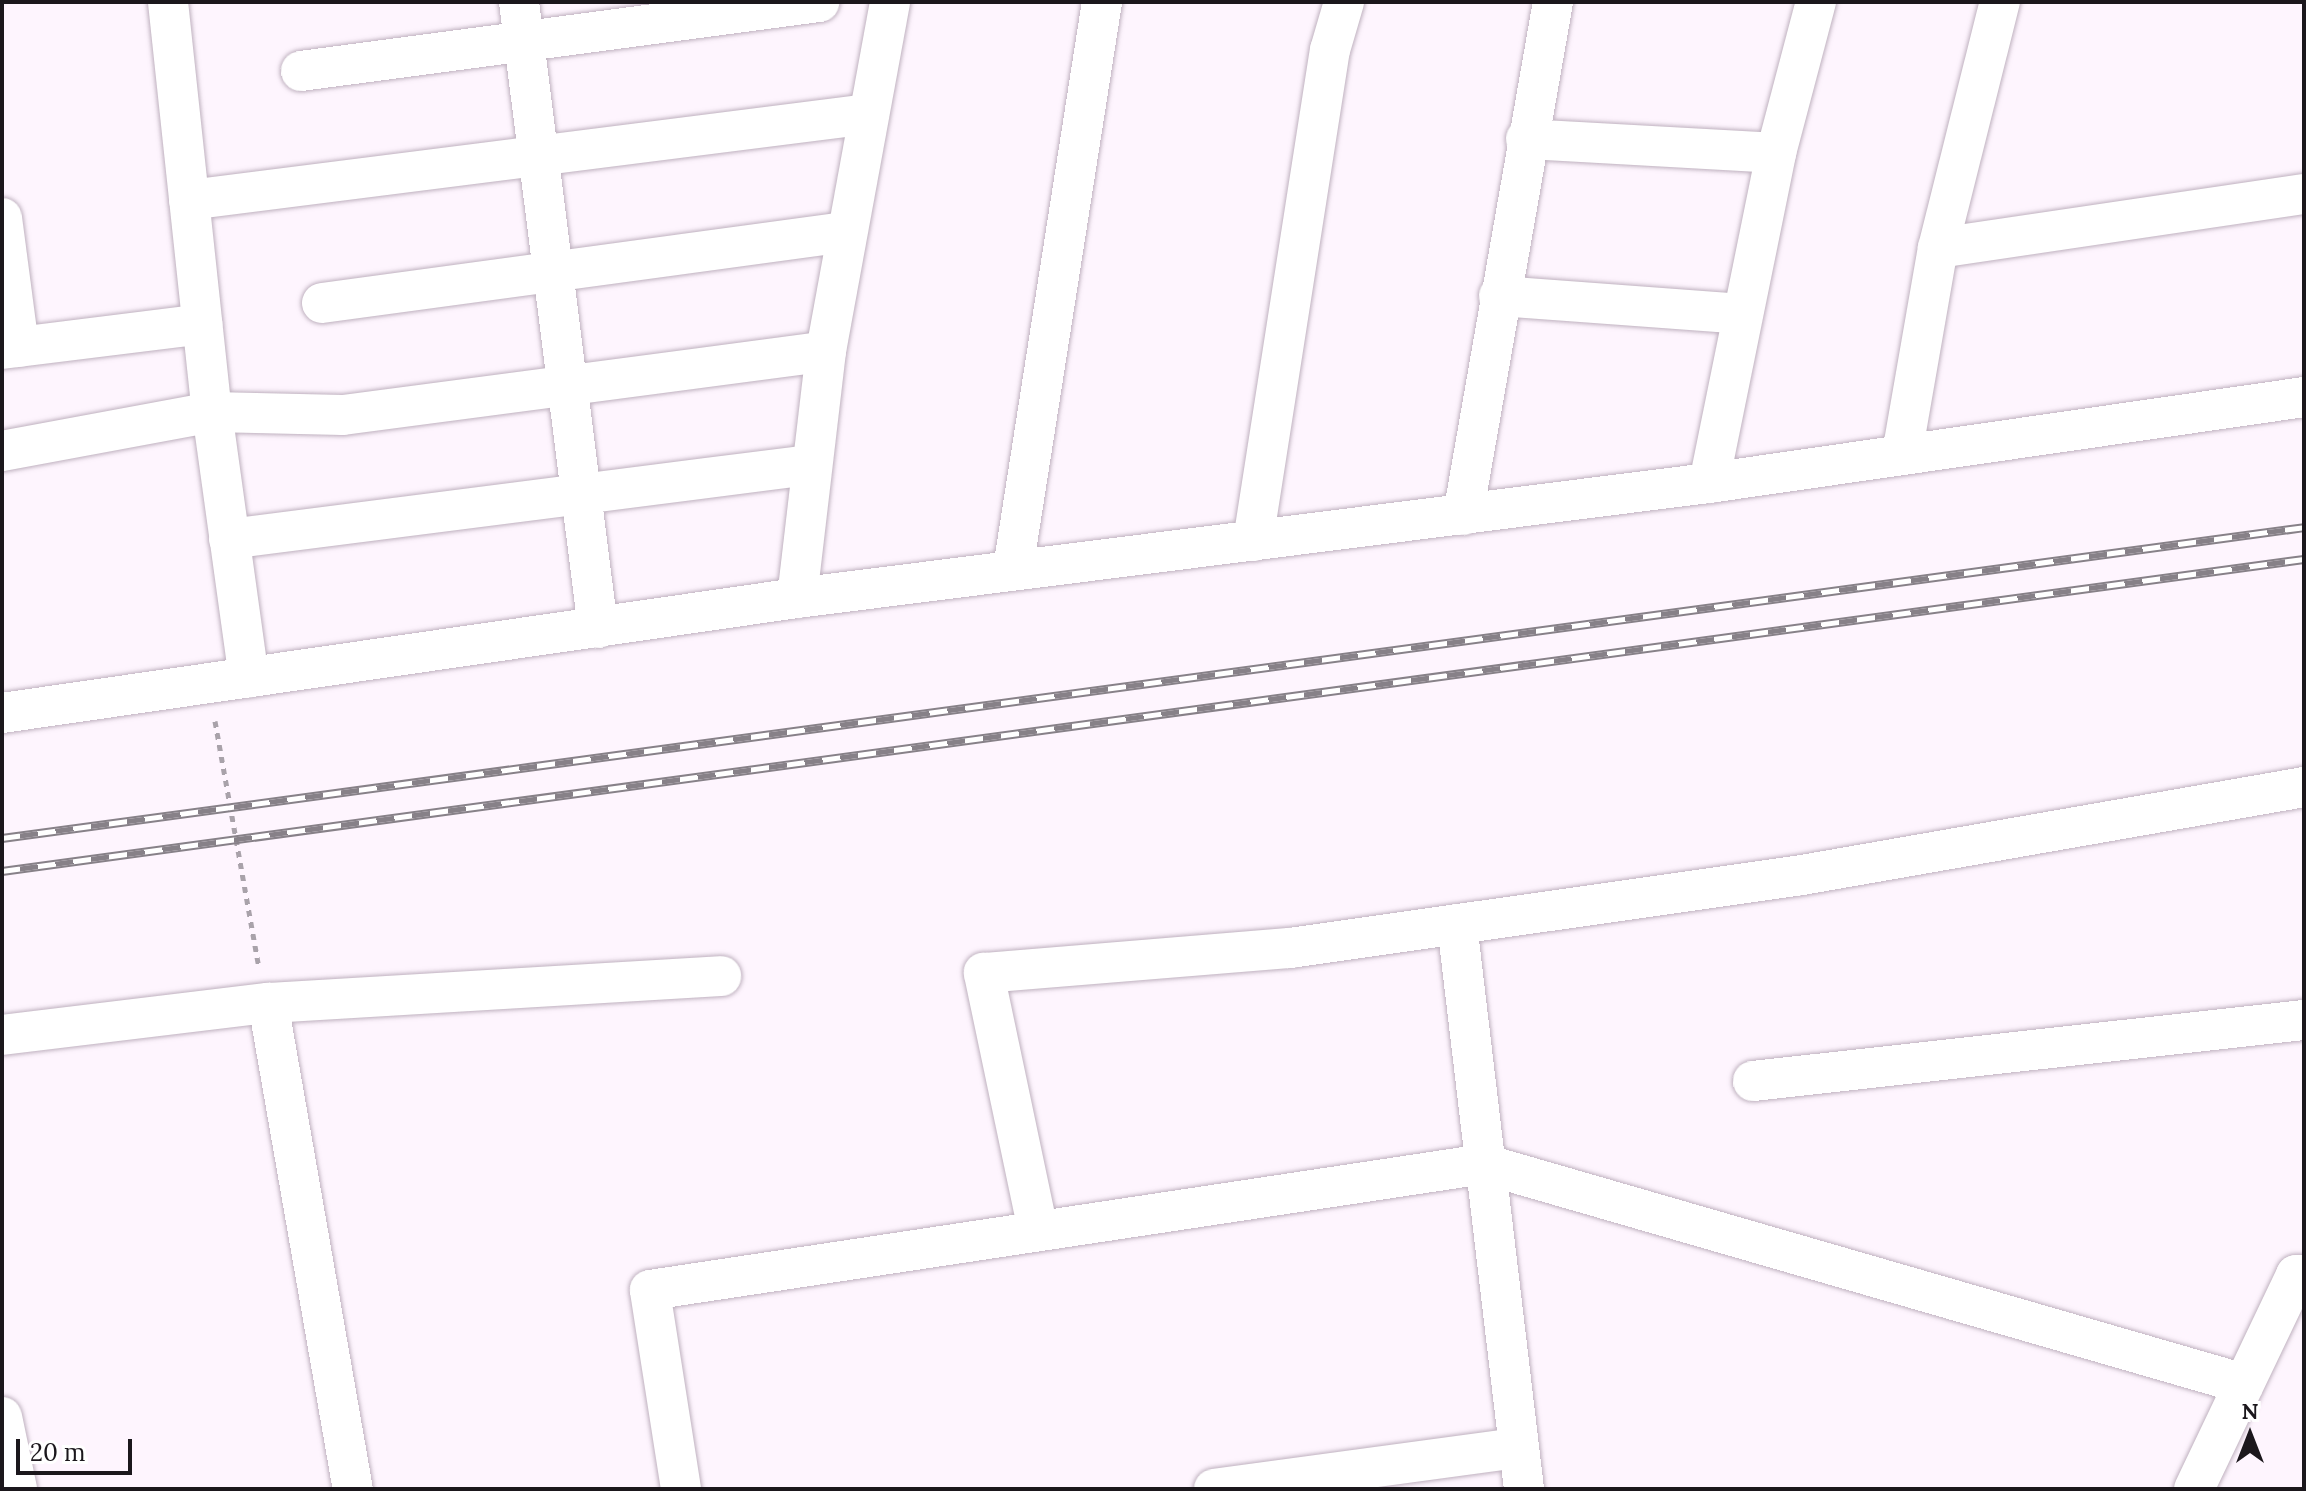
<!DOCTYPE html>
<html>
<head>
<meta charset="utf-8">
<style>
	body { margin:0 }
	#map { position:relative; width:2306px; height:1491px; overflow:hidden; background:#fef5fe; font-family:Lora,serif }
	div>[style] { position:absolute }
	.path>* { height:5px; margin-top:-2.5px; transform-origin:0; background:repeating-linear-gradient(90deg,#a9a2aa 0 6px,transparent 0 12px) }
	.roads { filter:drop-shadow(0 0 2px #bfb1bf) drop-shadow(0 0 2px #bfb1bf) }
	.minor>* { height:40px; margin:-20px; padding:0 20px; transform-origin:20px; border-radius:20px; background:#fff }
	.rail>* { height:9px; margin-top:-4.5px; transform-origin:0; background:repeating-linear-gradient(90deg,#fff 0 18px,#878188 0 36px); box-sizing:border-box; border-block:2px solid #878188 }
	span { translate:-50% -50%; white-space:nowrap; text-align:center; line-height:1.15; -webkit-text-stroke:6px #fff; paint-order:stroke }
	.frame { position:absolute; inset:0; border:4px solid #1b171c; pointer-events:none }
	.north { position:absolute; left:2210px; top:1395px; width:80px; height:80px; -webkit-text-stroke:6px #fff; paint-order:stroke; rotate:0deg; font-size:22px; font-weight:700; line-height:32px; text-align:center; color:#1b171c }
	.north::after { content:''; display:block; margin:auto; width:28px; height:36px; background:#1b171c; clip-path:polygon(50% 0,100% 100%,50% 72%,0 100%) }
	.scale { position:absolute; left:16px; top:1439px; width:116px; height:36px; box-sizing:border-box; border:4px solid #1b171c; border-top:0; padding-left:10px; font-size:24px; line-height:28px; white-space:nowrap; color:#1b171c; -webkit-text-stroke:6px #fff; paint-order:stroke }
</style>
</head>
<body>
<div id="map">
	<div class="path">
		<div style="left:215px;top:721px;width:250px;rotate:79.9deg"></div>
	</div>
	<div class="roads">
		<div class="minor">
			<div style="left:168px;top:2px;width:412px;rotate:83.9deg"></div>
			<div style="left:212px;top:412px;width:268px;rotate:82.1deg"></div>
			<div style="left:519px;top:2px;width:631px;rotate:82.81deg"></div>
			<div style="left:301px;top:71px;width:523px;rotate:-7.59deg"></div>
			<div style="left:1526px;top:139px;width:250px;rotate:3.2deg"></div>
			<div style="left:189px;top:200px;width:684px;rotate:-7.22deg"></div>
			<div style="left:2px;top:218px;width:130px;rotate:82.5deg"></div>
			<div style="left:1938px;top:248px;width:370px;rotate:-8.4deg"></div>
			<div style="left:1499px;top:296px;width:244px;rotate:4.2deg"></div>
			<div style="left:322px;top:303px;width:529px;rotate:-7.72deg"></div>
			<div style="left:2px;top:349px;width:202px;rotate:-7.1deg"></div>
			<div style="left:2px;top:451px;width:214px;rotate:-10.5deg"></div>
			<div style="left:212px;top:412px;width:131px;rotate:1.3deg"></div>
			<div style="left:343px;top:415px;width:487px;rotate:-7.5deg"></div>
			<div style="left:1902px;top:454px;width:209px;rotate:-80.1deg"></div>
			<div style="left:1938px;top:248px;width:254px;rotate:-75.9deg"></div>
			<div style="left:1709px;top:483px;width:337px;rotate:-78.5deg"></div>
			<div style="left:1776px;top:153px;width:156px;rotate:-75.2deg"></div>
			<div style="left:1463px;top:515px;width:521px;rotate:-80.05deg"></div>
			<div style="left:229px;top:539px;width:585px;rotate:-7.27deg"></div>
			<div style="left:1253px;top:541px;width:497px;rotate:-81.1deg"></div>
			<div style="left:1330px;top:50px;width:50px;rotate:-73.7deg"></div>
			<div style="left:1013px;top:569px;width:574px;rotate:-81.08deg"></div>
			<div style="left:797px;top:598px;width:249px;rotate:-83.3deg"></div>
			<div style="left:826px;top:351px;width:355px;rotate:-79.6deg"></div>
			<div style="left:2px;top:713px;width:803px;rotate:-8.23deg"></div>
			<div style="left:797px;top:598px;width:919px;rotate:-7.19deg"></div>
			<div style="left:1709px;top:483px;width:601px;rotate:-8.22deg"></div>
			<div style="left:1457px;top:924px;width:569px;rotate:83.24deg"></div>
			<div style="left:268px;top:1003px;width:493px;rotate:80.1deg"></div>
			<div style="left:2px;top:1035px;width:268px;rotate:-6.9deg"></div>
			<div style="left:268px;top:1003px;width:454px;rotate:-3.4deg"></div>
			<div style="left:1753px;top:1081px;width:554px;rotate:-6.32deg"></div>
			<div style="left:1038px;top:1230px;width:263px;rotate:-101.9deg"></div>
			<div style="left:984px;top:973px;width:307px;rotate:-4.7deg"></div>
			<div style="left:1290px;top:948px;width:517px;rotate:-8.11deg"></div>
			<div style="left:1802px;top:875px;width:510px;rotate:-9.94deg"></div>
			<div style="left:2px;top:1417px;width:74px;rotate:78.2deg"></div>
			<div style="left:681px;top:1489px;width:201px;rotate:-98.9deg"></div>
			<div style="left:650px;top:1290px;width:843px;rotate:-8.59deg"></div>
			<div style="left:1484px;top:1164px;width:791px;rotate:16.14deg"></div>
			<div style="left:1214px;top:1489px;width:307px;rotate:-7.7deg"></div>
			<div style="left:2194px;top:1489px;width:237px;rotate:-64.5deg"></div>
			<div style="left:2296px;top:1275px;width:8px"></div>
		</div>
	</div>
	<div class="rail">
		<div style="left:2px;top:838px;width:2323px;rotate:-7.69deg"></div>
		<div style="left:2px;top:871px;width:2323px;rotate:-7.72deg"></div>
	</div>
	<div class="frame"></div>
	<div class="north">N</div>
	<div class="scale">20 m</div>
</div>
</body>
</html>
